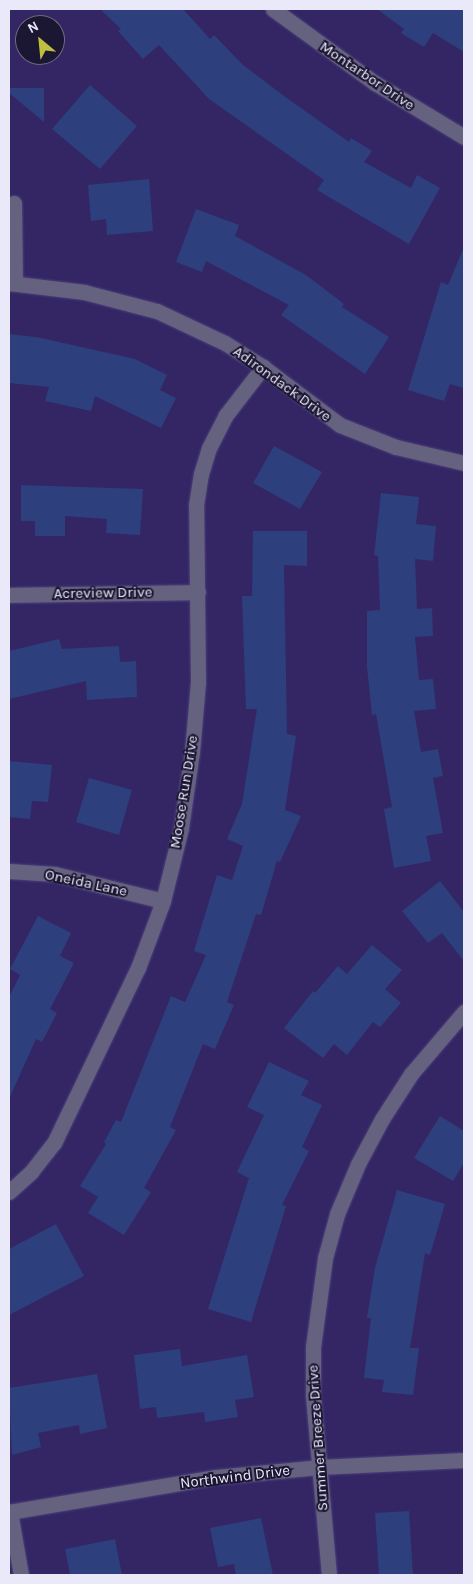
<!DOCTYPE html>
<html>
<head>
<meta charset="utf-8">
<style>
	body { margin:0 }
	#map { position:relative; width:473px; height:1584px; overflow:hidden; background:#342665; font-family:Karla,sans-serif }
	div>[style] { position:absolute }
	.building>* { inset:0; background:#2d3f7d }
	.roads { filter:drop-shadow(0 0 1px #4d417a) drop-shadow(0 0 1px #4d417a) }
	.street>* { height:15px; margin:-7.5px; padding:0 7.5px; transform-origin:7.5px; border-radius:7.5px; background:#656280 }
	span { translate:-50% -50%; white-space:nowrap; text-align:center; line-height:1.15; -webkit-text-stroke:4px #1b1632; paint-order:stroke }
	.street-label { font-size:15px; color:#eae9f9 }
	.frame { position:absolute; inset:0; border:10px solid #eae9f9; pointer-events:none }
	.north { position:absolute; left:15px; top:15px; width:50px; height:50px; box-sizing:border-box; background:#1b1632; border:1px solid #6e6a82; border-radius:50%; rotate:332deg; font-size:14px; font-weight:700; line-height:20px; text-align:center; color:#eae9f9 }
	.north::after { content:''; display:block; margin:auto; width:18px; height:22px; background:#bfbe41; clip-path:polygon(50% 0,100% 100%,50% 72%,0 100%) }
</style>
</head>
<body>
<div id="map">
	<div class="building">
		<div style="clip-path:polygon(100px 9px,183px 9px,210px 39px,214px 35px,243px 65px,284px 96px,349px 142px,351px 138px,372px 151px,364px 162px,411px 188px,417px 175px,440px 188px,409px 244px,317px 190px,324px 180px,209px 99px,159px 45px,143px 59px,118px 31px,121px 29px)"></div>
		<div style="clip-path:polygon(377px 9px,464px 9px,464px 52px,433px 33px,424px 47px,401px 33px,404px 29px)"></div>
		<div style="clip-path:polygon(90px 85px,137px 126px,100px 169px,52px 129px)"></div>
		<div style="clip-path:polygon(9px 88px,44px 88px,44px 122px,9px 93px)"></div>
		<div style="clip-path:polygon(149px 179px,153px 231px,107px 235px,106px 219px,91px 221px,88px 185px)"></div>
		<div style="clip-path:polygon(196px 209px,239px 225px,235px 236px,306px 275px,344px 304px,342px 307px,389px 337px,365px 374px,281px 315px,289px 305px,206px 261px,202px 272px,176px 262px)"></div>
		<div style="clip-path:polygon(464px 247px,464px 388px,450px 384px,444px 401px,408px 390px,441px 282px,448px 285px)"></div>
		<div style="clip-path:polygon(9px 334px,36px 337px,135px 359px,167px 375px,160px 390px,176px 398px,161px 428px,95px 396px,91px 411px,45px 401px,49px 387px,9px 383px)"></div>
		<div style="clip-path:polygon(274px 446px,322px 472px,300px 509px,253px 483px)"></div>
		<div style="clip-path:polygon(21px 485px,143px 489px,140px 535px,106px 533px,107px 519px,65px 516px,65px 536px,35px 536px,35px 521px,21px 521px)"></div>
		<div style="clip-path:polygon(381px 493px,419px 497px,416px 524px,436px 526px,433px 561px,415px 559px,417px 609px,432px 608px,433px 636px,415px 637px,419px 680px,433px 679px,436px 709px,414px 711px,421px 752px,438px 749px,443px 776px,433px 778px,443px 833px,426px 836px,431px 861px,394px 868px,384px 809px,392px 807px,376px 714px,372px 715px,367px 667px,367px 611px,380px 610px,378px 556px,374px 555px)"></div>
		<div style="clip-path:polygon(253px 531px,307px 531px,307px 566px,284px 565px,287px 734px,296px 736px,285px 810px,301px 816px,280px 862px,277px 861px,261px 915px,256px 914px,227px 1002px,234px 1005px,215px 1049px,203px 1044px,170px 1127px,176px 1130px,144px 1188px,151px 1192px,124px 1235px,88px 1213px,98px 1197px,80px 1186px,106px 1144px,104px 1142px,116px 1120px,121px 1122px,171px 996px,185px 1002px,206px 955px,194px 951px,217px 875px,232px 880px,243px 846px,227px 839px,242px 804px,257px 709px,246px 709px,244px 654px,242px 596px,252px 596px)"></div>
		<div style="clip-path:polygon(59px 639px,62px 649px,119px 646px,120px 662px,136px 661px,137px 697px,87px 700px,86px 681px,9px 699px,9px 651px)"></div>
		<div style="clip-path:polygon(9px 761px,52px 765px,48px 802px,32px 801px,30px 819px,9px 817px)"></div>
		<div style="clip-path:polygon(89px 778px,132px 790px,119px 835px,76px 822px)"></div>
		<div style="clip-path:polygon(440px 881px,464px 912px,464px 961px,442px 933px,428px 943px,402px 911px)"></div>
		<div style="clip-path:polygon(38px 916px,71px 933px,60px 956px,74px 963px,50px 1009px,57px 1013px,42px 1042px,36px 1039px,9px 1099px,9px 997px,20px 975px,10px 969px)"></div>
		<div style="clip-path:polygon(372px 945px,402px 970px,385px 989px,401px 1003px,380px 1027px,373px 1022px,347px 1055px,334px 1044px,323px 1058px,284px 1028px,313px 991px,315px 993px,338px 966px,347px 974px)"></div>
		<div style="clip-path:polygon(269px 1062px,309px 1081px,301px 1095px,322px 1105px,302px 1147px,309px 1151px,282px 1205px,286px 1206px,251px 1322px,208px 1309px,249px 1178px,237px 1172px,264px 1115px,247px 1107px)"></div>
		<div style="clip-path:polygon(440px 1116px,464px 1131px,464px 1163px,453px 1181px,414px 1158px)"></div>
		<div style="clip-path:polygon(397px 1190px,445px 1204px,430px 1255px,425px 1253px,410px 1348px,419px 1348px,413px 1395px,382px 1392px,384px 1380px,364px 1378px,371px 1318px,367px 1318px,375px 1268px)"></div>
		<div style="clip-path:polygon(56px 1224px,84px 1276px,9px 1315px,9px 1249px)"></div>
		<div style="clip-path:polygon(180px 1349px,182px 1366px,247px 1355px,254px 1397px,235px 1400px,238px 1417px,205px 1422px,204px 1412px,157px 1418px,156px 1407px,140px 1409px,134px 1355px)"></div>
		<div style="clip-path:polygon(97px 1374px,107px 1428px,80px 1434px,79px 1425px,38px 1433px,41px 1447px,12px 1455px,9px 1388px)"></div>
		<div style="clip-path:polygon(409px 1511px,413px 1575px,379px 1575px,375px 1513px)"></div>
		<div style="clip-path:polygon(261px 1518px,273px 1575px,236px 1575px,234px 1564px,218px 1567px,210px 1528px)"></div>
		<div style="clip-path:polygon(115px 1539px,122px 1575px,70px 1575px,65px 1549px)"></div>
	</div>
	<div class="roads">
		<div class="street">
			<div style="left:273px;top:9px;width:126px;rotate:36deg"></div>
			<div style="left:375px;top:83px;width:104px;rotate:31.2deg"></div>
			<div style="left:14px;top:203px;width:80px;rotate:89.3deg"></div>
			<div style="left:9px;top:283px;width:76px;rotate:6.8deg"></div>
			<div style="left:84px;top:292px;width:75px;rotate:14.6deg"></div>
			<div style="left:157px;top:311px;width:75px;rotate:25.2deg"></div>
			<div style="left:225px;top:343px;width:45px;rotate:32.3deg"></div>
			<div style="left:263px;top:367px;width:96px;rotate:37deg"></div>
			<div style="left:340px;top:425px;width:60px;rotate:21.4deg"></div>
			<div style="left:396px;top:447px;width:70px;rotate:13.2deg"></div>
			<div style="left:9px;top:595px;width:189px;rotate:-0.9deg"></div>
			<div style="left:9px;top:871px;width:46px;rotate:3.7deg"></div>
			<div style="left:55px;top:874px;width:111px;rotate:14deg"></div>
			<div style="left:9px;top:1192px;width:30px;rotate:-42deg"></div>
			<div style="left:31px;top:1172px;width:37px;rotate:-52deg"></div>
			<div style="left:54px;top:1143px;width:194px;rotate:-64.4deg"></div>
			<div style="left:138px;top:968px;width:72px;rotate:-69.5deg"></div>
			<div style="left:163px;top:901px;width:75px;rotate:-76.1deg"></div>
			<div style="left:181px;top:828px;width:77px;rotate:-81.8deg"></div>
			<div style="left:192px;top:752px;width:70px;rotate:-85.1deg"></div>
			<div style="left:198px;top:682px;width:177px;rotate:-90.6deg"></div>
			<div style="left:196px;top:505px;width:31px;rotate:-81deg"></div>
			<div style="left:201px;top:474px;width:27px;rotate:-73deg"></div>
			<div style="left:209px;top:448px;width:37px;rotate:-63deg"></div>
			<div style="left:226px;top:415px;width:61px;rotate:-52.4deg"></div>
			<div style="left:9px;top:1512px;width:210px;rotate:-9.6deg"></div>
			<div style="left:216px;top:1477px;width:103px;rotate:-5.5deg"></div>
			<div style="left:319px;top:1467px;width:145px;rotate:-2.8deg"></div>
			<div style="left:10px;top:1512px;width:64px;rotate:80.1deg"></div>
			<div style="left:329px;top:1575px;width:182px;rotate:-95.1deg"></div>
			<div style="left:313px;top:1394px;width:47px;rotate:-90deg"></div>
			<div style="left:313px;top:1347px;width:90px;rotate:-82.3deg"></div>
			<div style="left:325px;top:1258px;width:46px;rotate:-74.7deg"></div>
			<div style="left:337px;top:1214px;width:54px;rotate:-67.2deg"></div>
			<div style="left:358px;top:1164px;width:51px;rotate:-61.9deg"></div>
			<div style="left:382px;top:1119px;width:54px;rotate:-57.2deg"></div>
			<div style="left:411px;top:1074px;width:82px;rotate:-49.5deg"></div>
		</div>
	</div>
	<div class="street-label">
		<span style="left:367px;top:76px;rotate:34deg">Montarbor Drive</span>
		<span style="left:282px;top:384px;rotate:36deg">Adirondack Drive</span>
		<span style="left:103px;top:593px;rotate:-1deg">Acreview Drive</span>
		<span style="left:184px;top:792px;rotate:-81deg">Moose Run Drive</span>
		<span style="left:86px;top:883px;rotate:12deg">Oneida Lane</span>
		<span style="left:318px;top:1438px;rotate:-94deg">Summer Breeze Drive</span>
		<span style="left:235px;top:1477px;rotate:-7deg">Northwind Drive</span>
	</div>
	<div class="frame"></div>
	<div class="north">N</div>
</div>
</body>
</html>
